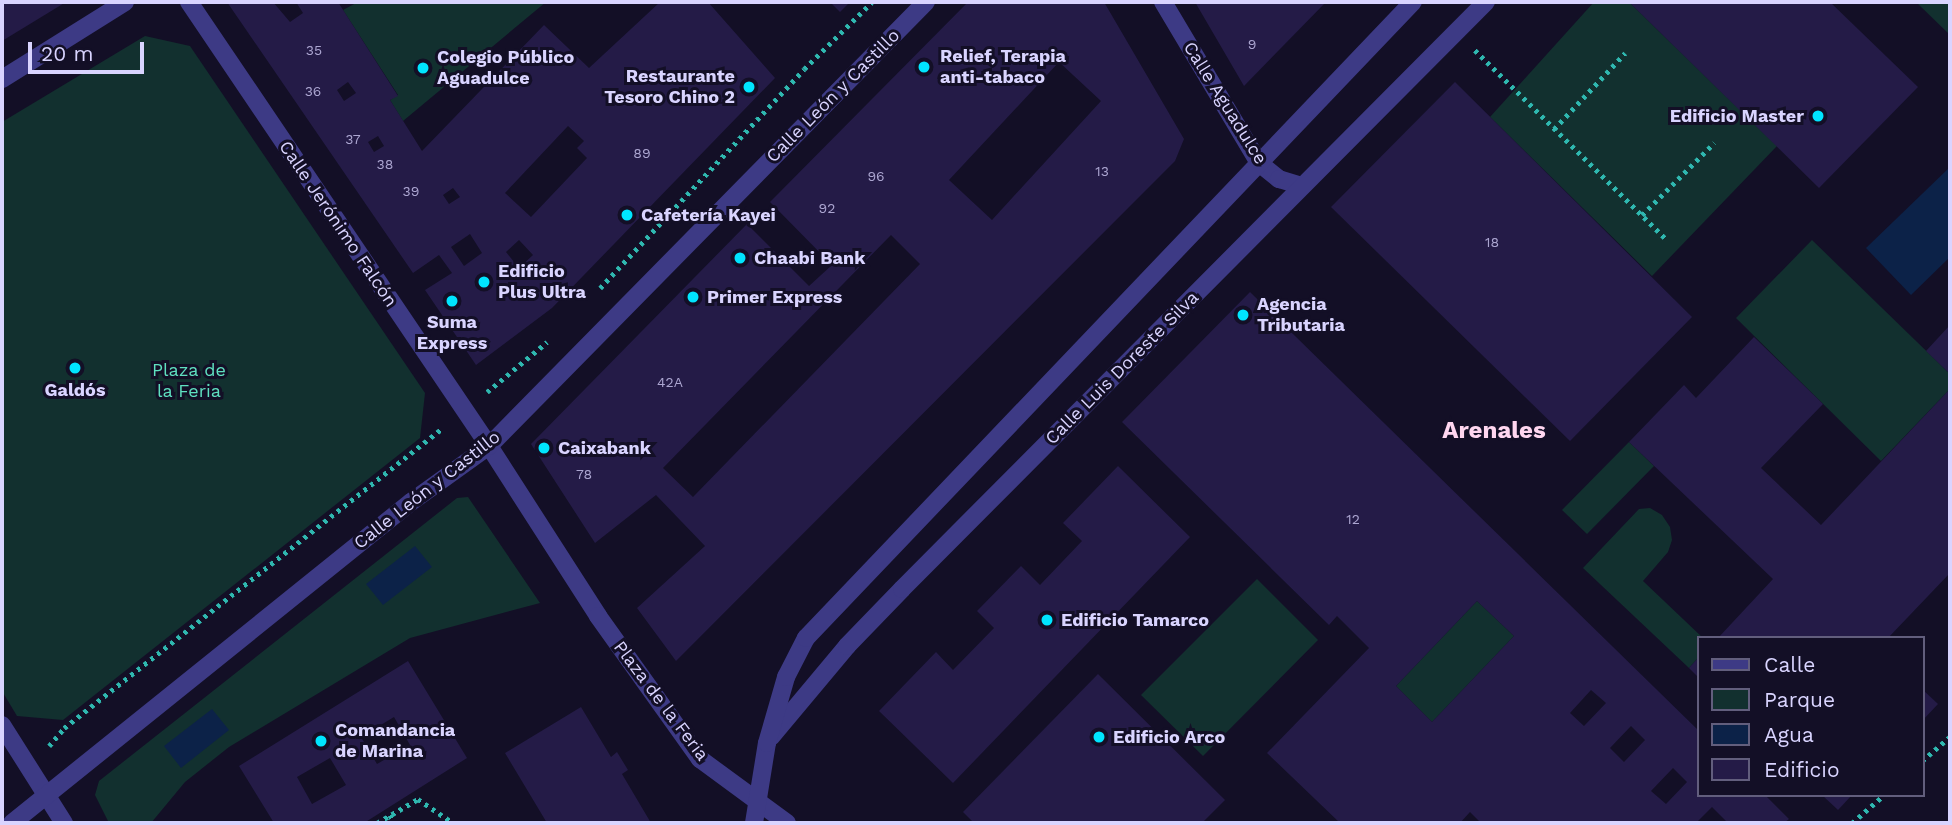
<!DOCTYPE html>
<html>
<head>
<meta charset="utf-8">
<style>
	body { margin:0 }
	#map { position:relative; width:1952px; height:825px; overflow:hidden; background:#130f26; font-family:"Work Sans",sans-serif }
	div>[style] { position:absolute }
	.green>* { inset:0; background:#12302f }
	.water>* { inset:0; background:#0c2248 }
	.building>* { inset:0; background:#241b47 }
	.path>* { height:4.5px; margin-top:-2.25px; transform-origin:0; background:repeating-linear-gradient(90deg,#2fb8b0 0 3.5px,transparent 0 8.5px) }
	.minor>* { height:18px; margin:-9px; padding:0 9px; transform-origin:9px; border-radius:9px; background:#3d3a85 }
	.dots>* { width:19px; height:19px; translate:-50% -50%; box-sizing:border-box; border:4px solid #130f26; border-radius:50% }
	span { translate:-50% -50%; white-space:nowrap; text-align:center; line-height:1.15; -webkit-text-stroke:6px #130f26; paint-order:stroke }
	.number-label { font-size:14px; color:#aca6d1 }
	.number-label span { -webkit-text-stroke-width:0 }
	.poi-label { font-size:18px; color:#d9d4ff; font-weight:700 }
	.left { translate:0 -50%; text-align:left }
	.right { translate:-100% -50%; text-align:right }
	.street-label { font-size:18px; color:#d9d4ff }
	.park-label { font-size:18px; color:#5fe0c0 }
	.district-label { font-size:24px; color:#ffd6f0; font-weight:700 }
	.frame { position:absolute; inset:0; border:4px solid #d9d4ff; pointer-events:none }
	.legend { position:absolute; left:1697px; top:636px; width:228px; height:161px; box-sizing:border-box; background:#130f26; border:2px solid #625e7d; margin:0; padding:9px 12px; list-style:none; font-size:21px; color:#d9d4ff }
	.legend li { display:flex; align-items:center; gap:14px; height:35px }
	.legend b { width:35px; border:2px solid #625e7d }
	.scale { position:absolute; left:28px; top:42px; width:116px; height:32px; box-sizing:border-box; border:4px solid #d9d4ff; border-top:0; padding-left:9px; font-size:21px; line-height:24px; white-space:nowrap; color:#d9d4ff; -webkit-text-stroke:5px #130f26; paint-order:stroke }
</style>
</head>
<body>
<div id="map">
	<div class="green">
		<div style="clip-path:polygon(358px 2px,546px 2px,403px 121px,390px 100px,398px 95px,343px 10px)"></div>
		<div style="clip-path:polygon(1594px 2px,1629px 2px,1777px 146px,1652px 276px,1490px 117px)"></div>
		<div style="clip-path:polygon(1916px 2px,1950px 2px,1950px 35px)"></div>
		<div style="clip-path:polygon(145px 36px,190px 46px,425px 393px,420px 438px,63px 720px,17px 716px,2px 691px,2px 122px)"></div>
		<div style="clip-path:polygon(1812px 240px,1950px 374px,1950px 389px,1881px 461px,1736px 318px)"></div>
		<div style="clip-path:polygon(1629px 442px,1654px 466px,1587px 534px,1562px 510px)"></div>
		<div style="clip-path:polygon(468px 497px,540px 603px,410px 638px,229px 747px,185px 782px,151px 823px,109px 823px,95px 795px,99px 781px,457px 498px)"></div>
		<div style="clip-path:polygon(1650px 508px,1662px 515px,1670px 527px,1672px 540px,1668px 552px,1643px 581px,1703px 638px,1698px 638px,1698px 658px,1689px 668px,1583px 568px,1639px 509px)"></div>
		<div style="clip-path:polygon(1257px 579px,1318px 640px,1203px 756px,1141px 695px)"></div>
		<div style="clip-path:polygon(1477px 601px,1514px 636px,1432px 722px,1396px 686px)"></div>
	</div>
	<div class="water">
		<div style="clip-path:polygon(1950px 167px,1950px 257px,1911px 295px,1866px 248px)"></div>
		<div style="clip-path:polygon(415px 546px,432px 567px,383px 605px,366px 584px)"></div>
		<div style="clip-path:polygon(212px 709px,229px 730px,181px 768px,164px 746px)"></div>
	</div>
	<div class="building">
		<div style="clip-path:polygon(2px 2px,66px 2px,2px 41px)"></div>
		<div style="clip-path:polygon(evenodd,227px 2px,273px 2px,290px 22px,303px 13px,296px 2px,338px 2px,398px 96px,390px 100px,422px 151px,544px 25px,589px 68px,660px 2px,708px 2px,775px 78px,552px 308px,476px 365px,425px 290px,452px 273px,439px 255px,413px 273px,227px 2px,348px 82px,356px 93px,344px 101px,337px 90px,348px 82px,227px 2px,568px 126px,584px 141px,577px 148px,587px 158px,531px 217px,505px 193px,568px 126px,227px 2px,378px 136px,384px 146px,374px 152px,368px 142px,378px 136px,227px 2px,453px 188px,460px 197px,449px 204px,443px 195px,453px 188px,227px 2px,470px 234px,482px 253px,464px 266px,451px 247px,470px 234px,227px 2px,519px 240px,533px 255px,519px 268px,506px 252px,519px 240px)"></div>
		<div style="clip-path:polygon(830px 2px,850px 2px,840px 12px)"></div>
		<div style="clip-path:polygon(evenodd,968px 2px,1104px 2px,1184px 139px,1175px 161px,676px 661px,637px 608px,705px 546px,656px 495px,595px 543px,531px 444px,747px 224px,809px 286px,832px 265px,770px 202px,968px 2px,1059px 62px,1101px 101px,992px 220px,949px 180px,1059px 62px,968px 2px,891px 235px,920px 264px,693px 497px,663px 468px,891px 235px)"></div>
		<div style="clip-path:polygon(1195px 2px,1326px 2px,1244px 86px)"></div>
		<div style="clip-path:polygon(1629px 2px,1830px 2px,1918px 87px,1819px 188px)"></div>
		<div style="clip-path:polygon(1455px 82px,1692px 317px,1570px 441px,1331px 207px)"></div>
		<div style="clip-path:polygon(evenodd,1250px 292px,1698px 730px,1698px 795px,1765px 795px,1789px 819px,1784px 823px,1724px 823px,1726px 821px,1712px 807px,1696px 823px,1481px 823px,1470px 812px,1460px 823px,1340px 823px,1267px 753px,1369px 648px,1337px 616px,1329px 625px,1122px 422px,1250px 292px,1477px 601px,1514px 636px,1432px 722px,1396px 686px,1477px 601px,1250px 292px,1591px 690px,1606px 703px,1584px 726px,1570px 713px,1591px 690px,1250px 292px,1631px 726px,1645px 740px,1624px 762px,1610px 748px,1631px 726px,1250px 292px,1673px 768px,1687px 782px,1666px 804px,1651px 791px,1673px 768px)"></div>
		<div style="clip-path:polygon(1950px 325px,1950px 374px,1926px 351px)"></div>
		<div style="clip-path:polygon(1754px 337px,1823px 404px,1761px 468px,1821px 525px,1950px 389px,1950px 573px,1888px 638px,1718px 638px,1773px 579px,1629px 442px,1684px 385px,1696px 398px)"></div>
		<div style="clip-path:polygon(1118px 466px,1190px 537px,953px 783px,879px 711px,936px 652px,953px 670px,994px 628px,977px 611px,1021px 566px,1040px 585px,1082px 541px,1063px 523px)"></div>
		<div style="clip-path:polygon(1698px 658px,1698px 677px,1689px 668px)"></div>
		<div style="clip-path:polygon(evenodd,408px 661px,467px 758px,364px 823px,274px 823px,239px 766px,408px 661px,394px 717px,410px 745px,377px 764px,361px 737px,394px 717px,408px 661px,330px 758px,346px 785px,312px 804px,297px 777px,330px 758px)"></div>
		<div style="clip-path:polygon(1098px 674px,1225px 800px,1202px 823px,974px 823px,963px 812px)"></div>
		<div style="clip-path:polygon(1922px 689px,1938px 704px,1922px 721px)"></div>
		<div style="clip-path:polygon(581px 707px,611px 757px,617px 752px,628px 770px,622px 774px,651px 823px,547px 823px,505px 753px)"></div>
		<div style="clip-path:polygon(1822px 795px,1852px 795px,1838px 810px)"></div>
	</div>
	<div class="path">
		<div style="left:1475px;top:50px;width:270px;rotate:44.7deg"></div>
		<div style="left:1554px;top:129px;width:104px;rotate:-46.9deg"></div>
		<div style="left:1642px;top:215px;width:102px;rotate:-45deg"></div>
		<div style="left:600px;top:288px;width:299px;rotate:-47deg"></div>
		<div style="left:804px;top:69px;width:95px;rotate:-44.6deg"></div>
		<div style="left:487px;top:392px;width:78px;rotate:-39.8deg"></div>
		<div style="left:49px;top:746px;width:23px;rotate:-50deg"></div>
		<div style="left:64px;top:728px;width:483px;rotate:-38.4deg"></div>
		<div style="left:1922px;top:761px;width:37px;rotate:-41deg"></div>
		<div style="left:390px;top:815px;width:9px;rotate:58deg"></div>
		<div style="left:377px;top:823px;width:48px;rotate:-30.3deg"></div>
		<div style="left:418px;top:799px;width:42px;rotate:34.4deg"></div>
		<div style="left:1852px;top:823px;width:43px;rotate:-41.2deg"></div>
	</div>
	<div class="minor">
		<div style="left:189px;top:2px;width:536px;rotate:55.95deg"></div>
		<div style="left:489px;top:446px;width:202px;rotate:57.3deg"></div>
		<div style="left:598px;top:616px;width:176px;rotate:54.5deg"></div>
		<div style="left:700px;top:759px;width:108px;rotate:36.3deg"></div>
		<div style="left:1163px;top:2px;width:187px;rotate:59.2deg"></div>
		<div style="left:1259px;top:163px;width:26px;rotate:39deg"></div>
		<div style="left:1279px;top:179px;width:24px;rotate:17deg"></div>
		<div style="left:2px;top:79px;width:145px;rotate:-32deg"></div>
		<div style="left:2px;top:725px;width:116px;rotate:57.7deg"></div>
		<div style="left:771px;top:737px;width:119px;rotate:-50.1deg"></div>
		<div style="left:847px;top:646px;width:79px;rotate:-46deg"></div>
		<div style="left:902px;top:589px;width:828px;rotate:-45.15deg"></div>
		<div style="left:12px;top:823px;width:512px;rotate:-38.82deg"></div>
		<div style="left:411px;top:502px;width:96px;rotate:-35.7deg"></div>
		<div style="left:489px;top:446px;width:623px;rotate:-45.46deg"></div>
		<div style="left:754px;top:823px;width:81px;rotate:-80.8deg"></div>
		<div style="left:767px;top:743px;width:69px;rotate:-73.9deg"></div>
		<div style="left:786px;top:677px;width:44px;rotate:-62.9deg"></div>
		<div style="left:806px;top:638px;width:879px;rotate:-46.34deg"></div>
	</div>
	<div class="dots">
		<div style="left:924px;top:67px;background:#00e5ff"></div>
		<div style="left:423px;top:68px;background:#00e5ff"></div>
		<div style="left:749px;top:87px;background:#00e5ff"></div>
		<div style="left:1818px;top:116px;background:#00e5ff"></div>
		<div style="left:627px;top:215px;background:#00e5ff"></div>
		<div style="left:740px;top:258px;background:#00e5ff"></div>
		<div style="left:484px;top:282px;background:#00e5ff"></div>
		<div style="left:693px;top:297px;background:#00e5ff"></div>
		<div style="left:452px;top:301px;background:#00e5ff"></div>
		<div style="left:1243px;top:315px;background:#00e5ff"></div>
		<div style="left:75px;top:368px;background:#00e5ff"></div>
		<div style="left:544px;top:448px;background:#00e5ff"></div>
		<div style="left:1047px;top:620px;background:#00e5ff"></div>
		<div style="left:1099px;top:737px;background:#00e5ff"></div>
		<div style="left:321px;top:741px;background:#00e5ff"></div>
	</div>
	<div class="number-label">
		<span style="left:1252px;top:44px">9</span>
		<span style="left:314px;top:50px">35</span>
		<span style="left:313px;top:91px">36</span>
		<span style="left:353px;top:139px">37</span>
		<span style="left:642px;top:153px">89</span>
		<span style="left:385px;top:164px">38</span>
		<span style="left:1102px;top:171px">13</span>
		<span style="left:876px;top:176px">96</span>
		<span style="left:411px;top:191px">39</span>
		<span style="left:827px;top:208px">92</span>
		<span style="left:1492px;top:242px">18</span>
		<span style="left:670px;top:382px">42A</span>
		<span style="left:584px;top:474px">78</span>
		<span style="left:1353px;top:519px">12</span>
	</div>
	<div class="poi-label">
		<span class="left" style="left:940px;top:67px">Relief, Terapia<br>anti-tabaco</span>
		<span class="left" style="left:437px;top:68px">Colegio Público<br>Aguadulce</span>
		<span class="right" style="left:735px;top:87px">Restaurante<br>Tesoro Chino 2</span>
		<span class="right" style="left:1804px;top:116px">Edificio Master</span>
		<span class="left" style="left:641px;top:215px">Cafetería Kayei</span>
		<span class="left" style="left:754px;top:258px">Chaabi Bank</span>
		<span class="left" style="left:498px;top:282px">Edificio<br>Plus Ultra</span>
		<span class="left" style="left:707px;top:297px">Primer Express</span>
		<span class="left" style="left:1257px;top:315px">Agencia<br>Tributaria</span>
		<span style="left:452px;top:333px">Suma<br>Express</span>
		<span style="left:75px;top:390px">Galdós</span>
		<span class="left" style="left:558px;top:448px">Caixabank</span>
		<span class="left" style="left:1061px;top:620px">Edificio Tamarco</span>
		<span class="left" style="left:335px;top:741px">Comandancia<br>de Marina</span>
		<span class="left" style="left:1113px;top:737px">Edificio Arco</span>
	</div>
	<div class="street-label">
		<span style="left:833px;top:96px;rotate:-45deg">Calle León y Castillo</span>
		<span style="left:1225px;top:103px;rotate:58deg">Calle Aguadulce</span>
		<span style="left:338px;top:224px;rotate:56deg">Calle Jerónimo Falcón</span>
		<span style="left:1122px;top:368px;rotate:-45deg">Calle Luis Doreste Silva</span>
		<span style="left:427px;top:490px;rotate:-38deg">Calle León y Castillo</span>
		<span style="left:661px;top:701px;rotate:53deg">Plaza de la Feria</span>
	</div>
	<div class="park-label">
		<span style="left:189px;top:381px">Plaza de<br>la Feria</span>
	</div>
	<div class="district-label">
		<span style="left:1494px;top:431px">Arenales</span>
	</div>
	<div class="frame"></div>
	<ul class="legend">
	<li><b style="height:9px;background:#3d3a85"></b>Calle</li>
	<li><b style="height:19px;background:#12302f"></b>Parque</li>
	<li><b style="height:19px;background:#0c2248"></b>Agua</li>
	<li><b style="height:19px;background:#241b47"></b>Edificio</li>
	</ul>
	<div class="scale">20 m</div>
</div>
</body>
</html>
